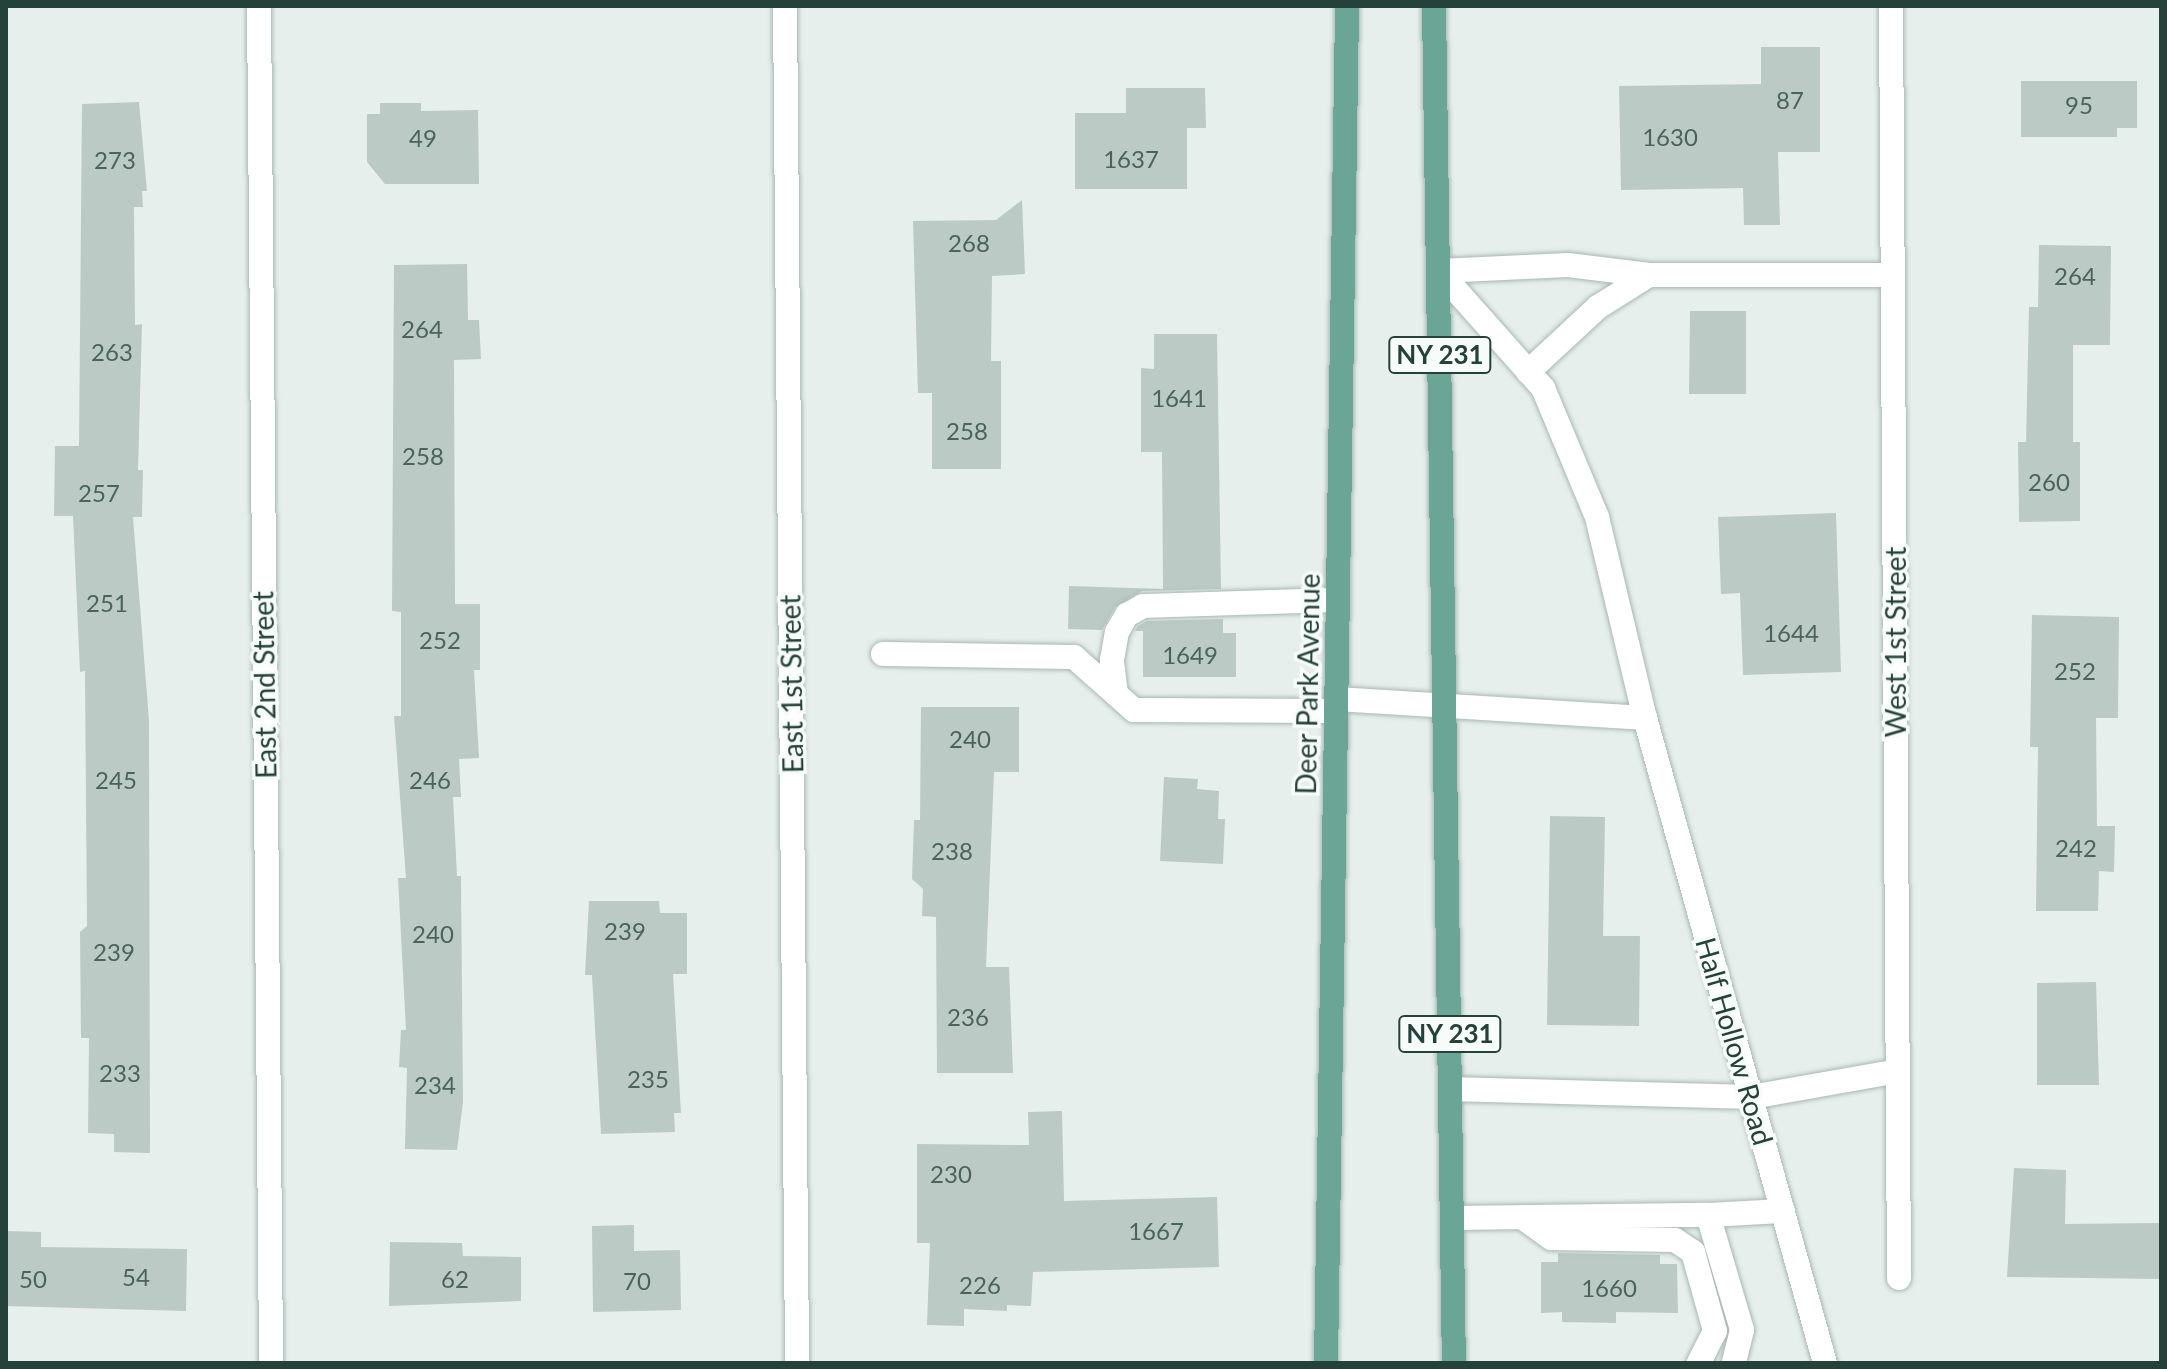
<!DOCTYPE html>
<html>
<head>
<meta charset="utf-8">
<style>
	body { margin:0 }
	#map { position:relative; width:2167px; height:1369px; overflow:hidden; background:#e6efeb; font-family:Lato,sans-serif }
	div>[style] { position:absolute }
	.building>* { inset:0; background:#bbcac4 }
	.roads { filter:drop-shadow(0 0 2px #a8b8b2) drop-shadow(0 0 2px #a8b8b2) }
	.service>* { height:24px; margin:-12px; padding:0 12px; transform-origin:12px; border-radius:12px; background:#fff }
	.minor>* { height:24px; margin:-12px; padding:0 12px; transform-origin:12px; border-radius:12px; background:#fff }
	.tertiary>* { height:24px; margin:-12px; padding:0 12px; transform-origin:12px; border-radius:12px; background:#fff }
	.primary>* { height:24px; margin:-12px; padding:0 12px; transform-origin:12px; border-radius:12px; background:#6aa596 }
	span { translate:-50% -50%; white-space:nowrap; text-align:center; line-height:1.15; -webkit-text-stroke:7px #f7fbf9; paint-order:stroke }
	.number-label { font-size:24px; color:#4a645c }
	.number-label span { -webkit-text-stroke-width:0 }
	.shield-label span { padding:2px 6px; background:#f7fbf9; border:2px solid; border-radius:6px; -webkit-text-stroke-width:0 }
	.shield-label { font-size:26px; color:#24423a; font-weight:700 }
	.street-label { font-size:28px; color:#24423a }
	.frame { position:absolute; inset:0; border:8px solid #24423a; pointer-events:none }
</style>
</head>
<body>
<div id="map">
	<div class="building">
		<div style="clip-path:polygon(1761px 47px,1820px 47px,1820px 152px,1778px 152px,1780px 225px,1744px 225px,1743px 188px,1621px 190px,1619px 86px,1761px 84px)"></div>
		<div style="clip-path:polygon(2021px 81px,2137px 81px,2137px 128px,2117px 128px,2117px 137px,2021px 137px)"></div>
		<div style="clip-path:polygon(1126px 88px,1205px 88px,1206px 128px,1187px 128px,1187px 189px,1075px 189px,1075px 113px,1126px 113px)"></div>
		<div style="clip-path:polygon(139px 102px,147px 191px,142px 191px,143px 207px,134px 207px,135px 325px,142px 324px,138px 470px,143px 470px,142px 517px,133px 517px,149px 721px,150px 1153px,114px 1152px,114px 1134px,88px 1133px,89px 1038px,81px 1038px,80px 932px,87px 926px,85px 671px,80px 672px,73px 516px,54px 516px,55px 446px,79px 446px,82px 104px)"></div>
		<div style="clip-path:polygon(380px 103px,421px 103px,421px 111px,478px 110px,479px 184px,385px 184px,367px 162px,367px 114px,380px 114px)"></div>
		<div style="clip-path:polygon(1022px 200px,1025px 274px,992px 276px,991px 361px,1001px 361px,1001px 469px,932px 469px,932px 393px,918px 393px,913px 221px,996px 220px)"></div>
		<div style="clip-path:polygon(2039px 245px,2111px 246px,2110px 345px,2073px 345px,2073px 442px,2080px 442px,2080px 521px,2019px 522px,2018px 442px,2026px 442px,2029px 307px,2038px 307px)"></div>
		<div style="clip-path:polygon(467px 264px,468px 320px,479px 320px,481px 359px,454px 360px,455px 604px,480px 604px,480px 670px,474px 670px,479px 758px,459px 759px,461px 797px,453px 797px,457px 876px,461px 876px,463px 1102px,457px 1150px,405px 1149px,407px 1068px,399px 1067px,401px 1030px,406px 1030px,398px 878px,406px 878px,394px 716px,401px 716px,401px 612px,392px 611px,394px 265px)"></div>
		<div style="clip-path:polygon(1690px 311px,1746px 311px,1746px 394px,1689px 394px)"></div>
		<div style="clip-path:polygon(1154px 334px,1217px 334px,1221px 589px,1142px 591px,1115px 607px,1102px 630px,1068px 629px,1069px 586px,1163px 589px,1162px 452px,1141px 452px,1141px 368px,1154px 369px)"></div>
		<div style="clip-path:polygon(1836px 513px,1841px 672px,1743px 675px,1740px 593px,1721px 594px,1718px 517px)"></div>
		<div style="clip-path:polygon(2032px 615px,2119px 617px,2118px 718px,2096px 718px,2097px 826px,2115px 826px,2114px 872px,2099px 871px,2098px 911px,2036px 911px,2038px 747px,2030px 747px)"></div>
		<div style="clip-path:polygon(1223px 619px,1223px 633px,1236px 633px,1236px 677px,1143px 677px,1143px 631px,1135px 631px,1138px 626px,1147px 621px)"></div>
		<div style="clip-path:polygon(921px 707px,1019px 707px,1019px 772px,994px 772px,986px 967px,1009px 967px,1013px 1073px,937px 1073px,936px 917px,922px 916px,923px 889px,912px 879px,914px 820px,920px 820px)"></div>
		<div style="clip-path:polygon(1164px 777px,1198px 779px,1197px 789px,1219px 791px,1218px 819px,1225px 819px,1223px 864px,1160px 861px)"></div>
		<div style="clip-path:polygon(1550px 816px,1605px 817px,1603px 936px,1640px 936px,1639px 1026px,1547px 1025px)"></div>
		<div style="clip-path:polygon(589px 901px,659px 901px,660px 913px,687px 913px,687px 974px,673px 974px,681px 1113px,674px 1113px,675px 1132px,601px 1134px,592px 975px,585px 975px)"></div>
		<div style="clip-path:polygon(2096px 982px,2099px 1085px,2037px 1085px,2037px 983px)"></div>
		<div style="clip-path:polygon(1062px 1111px,1064px 1201px,1217px 1197px,1219px 1267px,1033px 1272px,1031px 1306px,1007px 1305px,1007px 1311px,964px 1309px,964px 1326px,927px 1325px,930px 1243px,917px 1243px,917px 1144px,1029px 1145px,1028px 1112px)"></div>
		<div style="clip-path:polygon(2014px 1168px,2066px 1170px,2065px 1224px,2161px 1223px,2161px 1279px,2007px 1277px)"></div>
		<div style="clip-path:polygon(634px 1225px,634px 1251px,680px 1250px,681px 1310px,593px 1312px,592px 1226px)"></div>
		<div style="clip-path:polygon(6px 1231px,41px 1232px,41px 1247px,187px 1249px,186px 1311px,6px 1306px)"></div>
		<div style="clip-path:polygon(390px 1242px,462px 1243px,463px 1256px,521px 1257px,521px 1301px,389px 1306px)"></div>
		<div style="clip-path:polygon(1558px 1253px,1660px 1255px,1660px 1264px,1677px 1264px,1678px 1313px,1616px 1312px,1616px 1323px,1562px 1322px,1562px 1312px,1541px 1313px,1541px 1262px,1558px 1262px)"></div>
	</div>
	<div class="roads">
		<div class="service">
			<div style="left:1439px;top:271px;width:129px;rotate:-2.7deg"></div>
			<div style="left:1568px;top:265px;width:82px;rotate:7deg"></div>
			<div style="left:1649px;top:275px;width:244px"></div>
			<div style="left:1528px;top:372px;width:96px;rotate:-42.9deg"></div>
			<div style="left:1598px;top:307px;width:60px;rotate:-32.1deg"></div>
			<div style="left:883px;top:654px;width:191px;rotate:0.9deg"></div>
			<div style="left:1074px;top:657px;width:80px;rotate:41.5deg"></div>
			<div style="left:1134px;top:710px;width:202px;rotate:0.3deg"></div>
			<div style="left:1116px;top:694px;width:34px;rotate:-97deg"></div>
			<div style="left:1112px;top:660px;width:28px;rotate:-80deg"></div>
			<div style="left:1117px;top:632px;width:20px;rotate:-60deg"></div>
			<div style="left:1127px;top:615px;width:18px;rotate:-29deg"></div>
			<div style="left:1143px;top:606px;width:195px;rotate:-1.8deg"></div>
			<div style="left:1451px;top:1089px;width:300px;rotate:1.5deg"></div>
			<div style="left:1708px;top:1215px;width:75px;rotate:-3.1deg"></div>
			<div style="left:1522px;top:1217px;width:36px;rotate:36deg"></div>
			<div style="left:1551px;top:1238px;width:124px;rotate:0.9deg"></div>
			<div style="left:1675px;top:1240px;width:22px;rotate:34deg"></div>
			<div style="left:1693px;top:1252px;width:82px;rotate:74.4deg"></div>
			<div style="left:1715px;top:1331px;width:36px;rotate:117deg"></div>
			<div style="left:1452px;top:1218px;width:256px;rotate:-0.7deg"></div>
			<div style="left:1708px;top:1215px;width:120px;rotate:73.5deg"></div>
			<div style="left:1742px;top:1330px;width:34px;rotate:104deg"></div>
		</div>
		<div class="minor">
			<div style="left:259px;top:6px;width:1357px;rotate:89.49deg"></div>
			<div style="left:785px;top:6px;width:1357px;rotate:89.49deg"></div>
			<div style="left:1891px;top:6px;width:1272px;rotate:89.64deg"></div>
			<div style="left:1336px;top:699px;width:310px;rotate:3.5deg"></div>
			<div style="left:1751px;top:1097px;width:149px;rotate:-10deg"></div>
		</div>
		<div class="tertiary">
			<div style="left:1439px;top:271px;width:157px;rotate:48.4deg"></div>
			<div style="left:1543px;top:388px;width:140px;rotate:67.3deg"></div>
			<div style="left:1597px;top:517px;width:207px;rotate:76.6deg"></div>
			<div style="left:1645px;top:718px;width:670px;rotate:74.41deg"></div>
		</div>
		<div class="primary">
			<div style="left:1434px;top:6px;width:1357px;rotate:89.16deg"></div>
			<div style="left:1326px;top:1363px;width:1357px;rotate:-89.11deg"></div>
		</div>
	</div>
	<div class="number-label">
		<span style="left:1790px;top:100px">87</span>
		<span style="left:2079px;top:105px">95</span>
		<span style="left:1670px;top:137px">1630</span>
		<span style="left:423px;top:138px">49</span>
		<span style="left:1131px;top:159px">1637</span>
		<span style="left:115px;top:160px">273</span>
		<span style="left:969px;top:243px">268</span>
		<span style="left:2075px;top:276px">264</span>
		<span style="left:422px;top:329px">264</span>
		<span style="left:112px;top:352px">263</span>
		<span style="left:1179px;top:398px">1641</span>
		<span style="left:967px;top:431px">258</span>
		<span style="left:423px;top:456px">258</span>
		<span style="left:2049px;top:482px">260</span>
		<span style="left:99px;top:493px">257</span>
		<span style="left:107px;top:603px">251</span>
		<span style="left:1791px;top:633px">1644</span>
		<span style="left:440px;top:640px">252</span>
		<span style="left:1190px;top:655px">1649</span>
		<span style="left:2075px;top:671px">252</span>
		<span style="left:970px;top:739px">240</span>
		<span style="left:116px;top:780px">245</span>
		<span style="left:430px;top:780px">246</span>
		<span style="left:2076px;top:848px">242</span>
		<span style="left:952px;top:851px">238</span>
		<span style="left:625px;top:931px">239</span>
		<span style="left:433px;top:934px">240</span>
		<span style="left:114px;top:952px">239</span>
		<span style="left:968px;top:1017px">236</span>
		<span style="left:120px;top:1073px">233</span>
		<span style="left:648px;top:1079px">235</span>
		<span style="left:435px;top:1085px">234</span>
		<span style="left:951px;top:1174px">230</span>
		<span style="left:1156px;top:1231px">1667</span>
		<span style="left:136px;top:1277px">54</span>
		<span style="left:33px;top:1279px">50</span>
		<span style="left:455px;top:1279px">62</span>
		<span style="left:637px;top:1281px">70</span>
		<span style="left:980px;top:1285px">226</span>
		<span style="left:1609px;top:1288px">1660</span>
	</div>
	<div class="shield-label">
		<span style="left:1440px;top:355px">NY 231</span>
		<span style="left:1450px;top:1034px">NY 231</span>
	</div>
	<div class="street-label">
		<span style="left:1895px;top:642px;rotate:-90deg">West 1st Street</span>
		<span style="left:791px;top:684px;rotate:-91deg">East 1st Street</span>
		<span style="left:1307px;top:684px;rotate:-89deg">Deer Park Avenue</span>
		<span style="left:264px;top:685px;rotate:-91deg">East 2nd Street</span>
		<span style="left:1735px;top:1041px;rotate:74deg">Half Hollow Road</span>
	</div>
	<div class="frame"></div>
</div>
</body>
</html>
